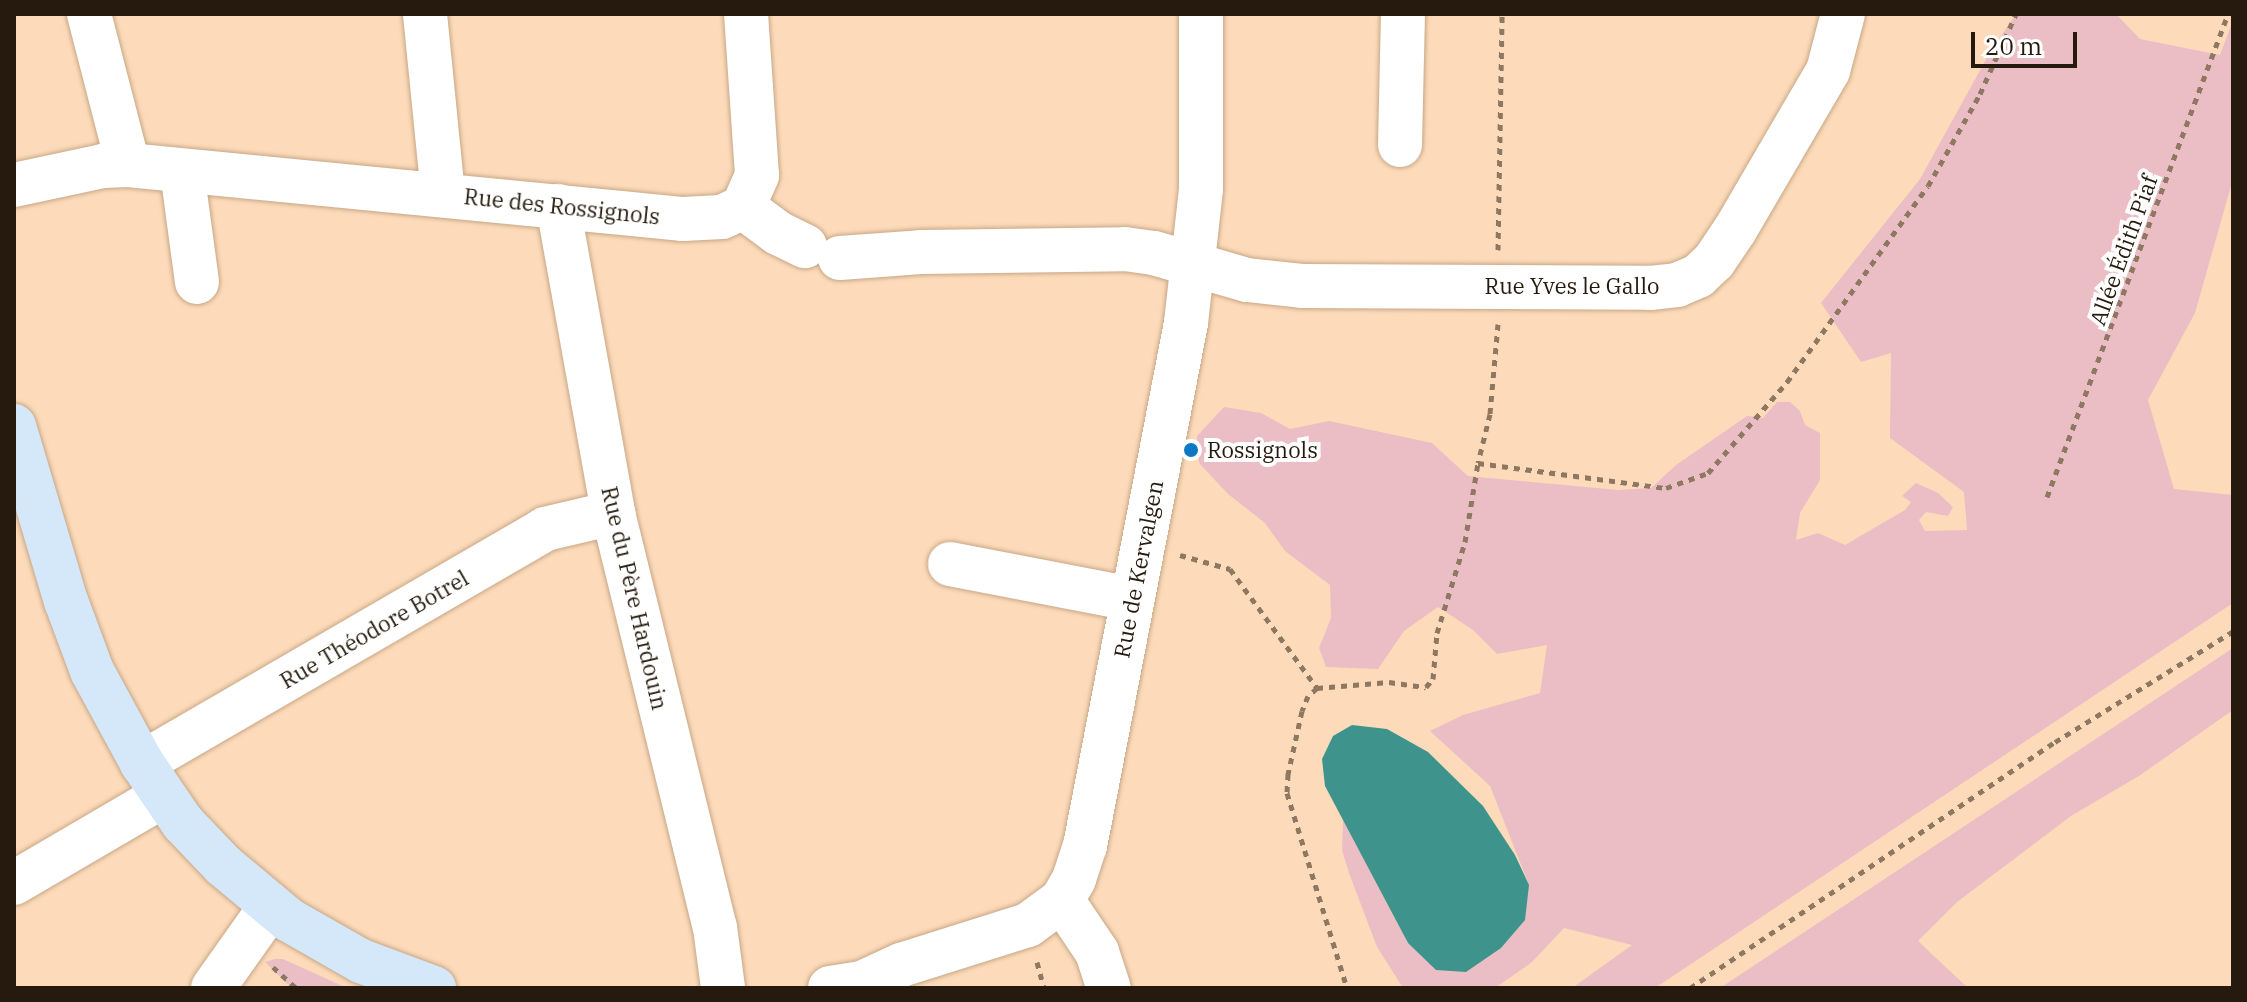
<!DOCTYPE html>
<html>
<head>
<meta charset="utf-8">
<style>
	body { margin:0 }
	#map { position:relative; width:2247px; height:1002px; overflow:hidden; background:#fddbba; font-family:"IBM Plex Serif",serif }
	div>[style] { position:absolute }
	.green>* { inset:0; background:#ebbec5 }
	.water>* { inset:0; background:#3e948c }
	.path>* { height:5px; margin-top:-2.5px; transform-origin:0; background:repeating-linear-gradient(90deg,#8e7861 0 6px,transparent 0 12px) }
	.roads { filter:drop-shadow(0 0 2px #c7a787) drop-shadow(0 0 2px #c7a787) }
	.minor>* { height:44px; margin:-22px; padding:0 22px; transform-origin:22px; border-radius:22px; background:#fff }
	.major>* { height:44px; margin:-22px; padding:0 22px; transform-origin:22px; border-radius:22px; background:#d5e8fa }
	.dots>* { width:22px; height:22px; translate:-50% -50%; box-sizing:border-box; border:4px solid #fff; border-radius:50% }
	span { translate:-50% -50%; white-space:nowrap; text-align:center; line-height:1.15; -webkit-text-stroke:8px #fff; paint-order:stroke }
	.street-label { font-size:22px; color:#251a0d }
	.poi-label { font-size:22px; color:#251a0d }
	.left { translate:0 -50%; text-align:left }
	.frame { position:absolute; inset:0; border:16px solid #251a0d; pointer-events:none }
	.scale { position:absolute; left:1971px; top:32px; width:106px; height:36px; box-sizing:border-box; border:4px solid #251a0d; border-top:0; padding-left:10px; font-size:24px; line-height:28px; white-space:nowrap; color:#251a0d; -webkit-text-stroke:6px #fff; paint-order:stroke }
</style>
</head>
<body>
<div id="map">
	<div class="green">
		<div style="clip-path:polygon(2016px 14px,2116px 14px,2140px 39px,2220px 55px,2233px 20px,2233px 179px,2195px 313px,2148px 400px,2174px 489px,2233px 495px,2233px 603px,1655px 988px,1572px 988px,1632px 945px,1564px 928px,1531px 963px,1495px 988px,1403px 988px,1377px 947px,1349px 873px,1342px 850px,1343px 819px,1408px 943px,1529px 885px,1490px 786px,1430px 731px,1463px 715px,1540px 693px,1547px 645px,1497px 654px,1473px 630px,1438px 607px,1404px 631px,1378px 669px,1326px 667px,1319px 648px,1331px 618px,1330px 585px,1285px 551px,1265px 523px,1228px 494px,1199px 463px,1197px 436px,1224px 407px,1261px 413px,1290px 429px,1329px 421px,1432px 443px,1468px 476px,1618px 490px,1651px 488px,1676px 465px,1747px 416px,1763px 418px,1777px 402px,1790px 402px,1800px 411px,1805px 425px,1820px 433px,1820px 480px,1800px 513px,1796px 540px,1818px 533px,1845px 545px,1905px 510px,1911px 502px,1902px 496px,1916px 483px,1938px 493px,1953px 507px,1948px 516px,1926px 512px,1919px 520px,1925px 531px,1967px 530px,1964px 492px,1890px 438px,1891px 353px,1861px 362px,1821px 303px,1920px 179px,1989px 54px)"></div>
		<div style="clip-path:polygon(2233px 648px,2233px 710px,2139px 776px,2071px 816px,1957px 902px,1918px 941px,1968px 988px,1720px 988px)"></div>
		<div style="clip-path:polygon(275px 959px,283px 959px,347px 988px,291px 988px,265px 962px)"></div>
	</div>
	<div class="water">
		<div style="clip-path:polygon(1352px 725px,1387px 729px,1428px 752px,1483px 806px,1515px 855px,1529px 885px,1525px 920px,1501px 948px,1466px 972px,1436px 970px,1408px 943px,1325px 786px,1322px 759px,1333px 736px)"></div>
	</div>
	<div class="path">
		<div style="left:1498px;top:250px;width:236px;rotate:-89deg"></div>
		<div style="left:1498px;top:324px;width:90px;rotate:95.1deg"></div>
		<div style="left:1490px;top:414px;width:50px;rotate:103.8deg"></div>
		<div style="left:1478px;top:463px;width:190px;rotate:7.6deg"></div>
		<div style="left:1666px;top:488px;width:45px;rotate:-19.7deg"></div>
		<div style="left:1708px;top:473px;width:121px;rotate:-49deg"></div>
		<div style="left:1787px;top:382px;width:241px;rotate:-54.3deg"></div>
		<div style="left:1928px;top:186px;width:106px;rotate:-60.5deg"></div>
		<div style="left:1980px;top:94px;width:88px;rotate:-65.8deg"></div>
		<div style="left:2047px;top:497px;width:516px;rotate:-69.46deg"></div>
		<div style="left:1180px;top:555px;width:52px;rotate:15.6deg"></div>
		<div style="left:1230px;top:569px;width:147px;rotate:53.8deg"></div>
		<div style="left:1317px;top:688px;width:12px;rotate:138deg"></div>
		<div style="left:1308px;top:696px;width:16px;rotate:112deg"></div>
		<div style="left:1302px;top:711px;width:65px;rotate:102.5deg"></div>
		<div style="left:1288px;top:774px;width:19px;rotate:93deg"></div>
		<div style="left:1287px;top:793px;width:204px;rotate:72.9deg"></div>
		<div style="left:1317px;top:688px;width:72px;rotate:-4.8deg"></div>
		<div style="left:1389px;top:682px;width:37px;rotate:8deg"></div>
		<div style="left:1426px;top:687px;width:11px;rotate:-49deg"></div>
		<div style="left:1433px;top:679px;width:46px;rotate:-85deg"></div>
		<div style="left:1437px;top:633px;width:95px;rotate:-72.9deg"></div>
		<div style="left:1465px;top:542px;width:80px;rotate:-80.7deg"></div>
		<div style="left:1037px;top:962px;width:27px;rotate:75deg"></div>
		<div style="left:273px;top:967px;width:31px;rotate:42deg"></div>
		<div style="left:1690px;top:988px;width:440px;rotate:-34deg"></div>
		<div style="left:2055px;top:742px;width:210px;rotate:-31.9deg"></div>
	</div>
	<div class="roads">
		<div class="minor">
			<div style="left:89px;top:14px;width:156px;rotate:75.5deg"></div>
			<div style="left:425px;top:14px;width:180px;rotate:84.3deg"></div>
			<div style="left:1400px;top:145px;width:131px;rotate:-88.7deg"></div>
			<div style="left:182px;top:171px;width:112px;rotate:82.3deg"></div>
			<div style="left:14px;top:185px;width:91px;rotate:-12.1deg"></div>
			<div style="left:103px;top:166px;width:25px;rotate:-2deg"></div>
			<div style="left:128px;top:165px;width:558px;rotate:5.56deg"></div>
			<div style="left:683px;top:219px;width:39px;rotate:-3deg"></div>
			<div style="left:722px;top:217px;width:23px;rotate:-25deg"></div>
			<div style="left:743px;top:207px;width:35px;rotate:-66deg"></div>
			<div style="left:757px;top:175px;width:161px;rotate:-93.9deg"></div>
			<div style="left:558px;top:206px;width:312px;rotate:79.8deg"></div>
			<div style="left:613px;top:513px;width:426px;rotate:76.2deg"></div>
			<div style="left:715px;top:927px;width:62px;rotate:82.5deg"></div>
			<div style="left:743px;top:207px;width:44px;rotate:36.6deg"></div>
			<div style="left:778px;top:233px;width:30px;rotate:26deg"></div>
			<div style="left:840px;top:258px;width:81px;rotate:-4.2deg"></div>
			<div style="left:921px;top:252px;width:204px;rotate:-0.8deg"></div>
			<div style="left:1125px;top:249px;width:29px;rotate:8deg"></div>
			<div style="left:1154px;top:253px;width:97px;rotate:16.2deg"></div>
			<div style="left:1247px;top:280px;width:55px;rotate:6.2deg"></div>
			<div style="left:1302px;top:286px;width:348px;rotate:0.3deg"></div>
			<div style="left:1650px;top:288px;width:27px;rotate:-6deg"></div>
			<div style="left:1677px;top:285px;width:23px;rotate:-23deg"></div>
			<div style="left:1698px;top:276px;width:22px;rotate:-43deg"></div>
			<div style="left:1714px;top:261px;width:37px;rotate:-56deg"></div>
			<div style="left:1735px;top:230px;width:184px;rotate:-59.7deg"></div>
			<div style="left:1828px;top:71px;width:59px;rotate:-75.3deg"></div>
			<div style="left:950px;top:564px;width:185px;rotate:10.9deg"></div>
			<div style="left:142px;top:763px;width:466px;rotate:-30.1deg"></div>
			<div style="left:545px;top:529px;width:70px;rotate:-13.2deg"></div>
			<div style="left:14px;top:883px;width:173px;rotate:-30.3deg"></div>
			<div style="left:1062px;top:900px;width:63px;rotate:56.1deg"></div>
			<div style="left:1097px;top:952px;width:38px;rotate:72deg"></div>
			<div style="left:213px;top:988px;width:100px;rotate:-54.7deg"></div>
			<div style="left:830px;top:988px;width:32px;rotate:-9deg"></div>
			<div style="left:862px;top:983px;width:43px;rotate:-24.8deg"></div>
			<div style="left:901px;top:965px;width:133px;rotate:-17.5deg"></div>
			<div style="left:1028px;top:925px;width:42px;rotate:-36.3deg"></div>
			<div style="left:1062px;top:900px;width:24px;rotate:-60deg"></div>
			<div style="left:1074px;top:879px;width:35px;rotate:-72deg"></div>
			<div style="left:1085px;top:846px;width:533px;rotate:-79.07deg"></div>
			<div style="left:1186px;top:323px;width:135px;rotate:-83.6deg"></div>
			<div style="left:1201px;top:189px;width:175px;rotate:-90deg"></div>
		</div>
		<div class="major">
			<div style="left:14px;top:426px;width:183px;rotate:73.5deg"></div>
			<div style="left:66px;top:601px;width:75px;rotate:69.6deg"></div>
			<div style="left:92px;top:671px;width:105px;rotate:61.5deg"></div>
			<div style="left:142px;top:763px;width:73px;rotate:55.7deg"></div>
			<div style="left:183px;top:823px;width:58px;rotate:46.4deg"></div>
			<div style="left:223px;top:865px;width:86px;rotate:39.8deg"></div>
			<div style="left:289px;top:920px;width:83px;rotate:29.7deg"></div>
			<div style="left:361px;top:961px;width:78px;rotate:20.3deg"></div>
		</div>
	</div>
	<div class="dots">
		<div style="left:1191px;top:450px;background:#0c79c4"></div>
	</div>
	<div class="street-label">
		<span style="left:562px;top:206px;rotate:6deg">Rue des Rossignols</span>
		<span style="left:2123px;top:250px;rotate:-70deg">Allée Édith Piaf</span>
		<span style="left:1572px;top:286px">Rue Yves le Gallo</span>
		<span style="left:1138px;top:569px;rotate:-79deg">Rue de Kervalgen</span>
		<span style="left:635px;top:598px;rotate:77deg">Rue du Père Hardouin</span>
		<span style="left:374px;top:629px;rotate:-30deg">Rue Théodore Botrel</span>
	</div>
	<div class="poi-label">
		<span class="left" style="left:1207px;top:450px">Rossignols</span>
	</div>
	<div class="frame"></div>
	<div class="scale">20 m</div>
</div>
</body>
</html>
